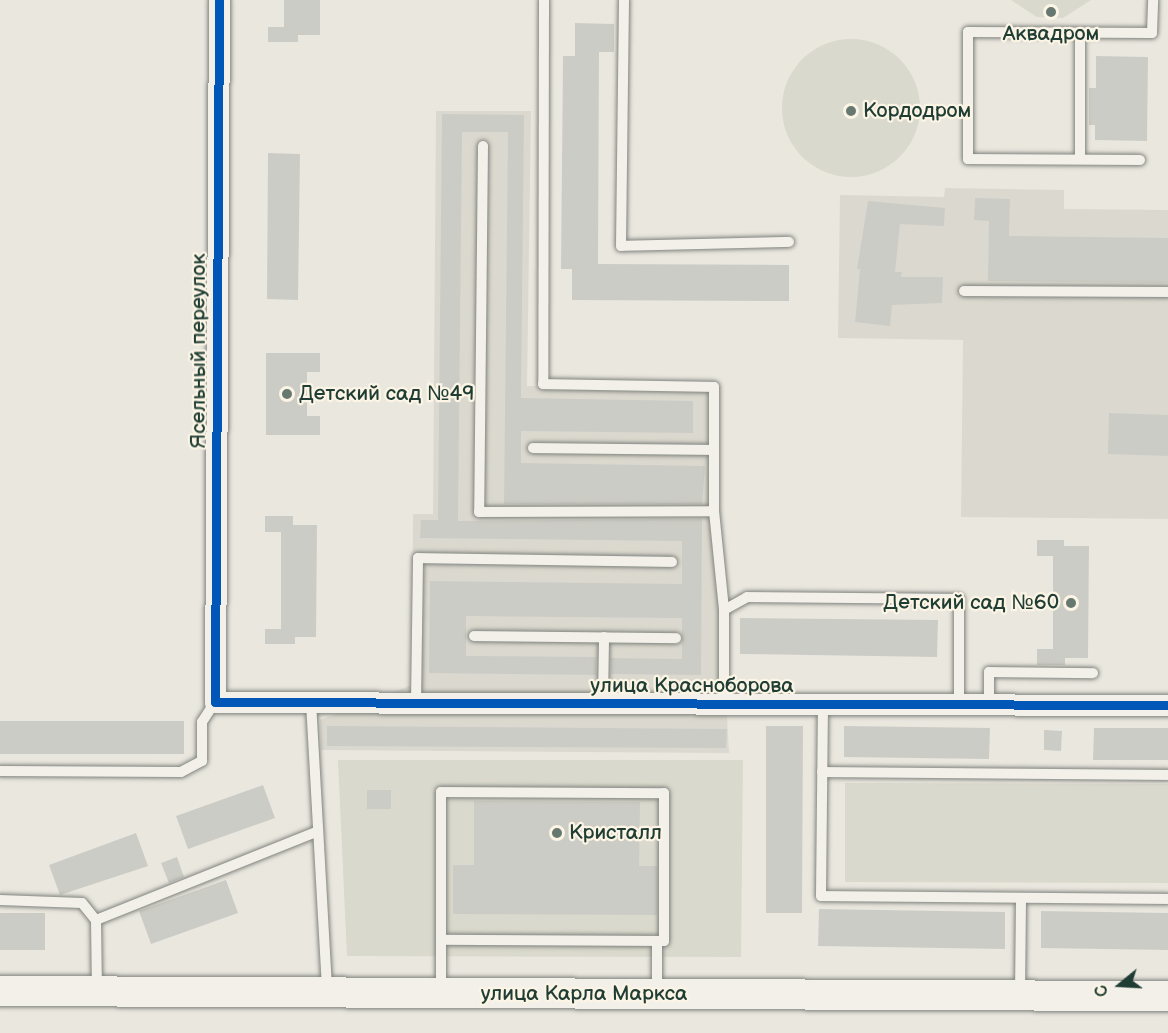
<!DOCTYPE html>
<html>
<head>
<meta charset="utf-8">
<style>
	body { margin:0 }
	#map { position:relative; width:1168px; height:1033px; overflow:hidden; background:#eae7df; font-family:"Balsamiq Sans",sans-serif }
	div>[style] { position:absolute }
	.built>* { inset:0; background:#dbd9cf }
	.green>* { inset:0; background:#dad9cd }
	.round { border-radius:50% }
	.building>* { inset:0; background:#ccccc6 }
	.roads { filter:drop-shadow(0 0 2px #80847f) drop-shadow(0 0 2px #80847f) }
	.service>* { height:10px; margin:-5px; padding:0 5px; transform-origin:5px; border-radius:5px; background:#f3f0ea }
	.minor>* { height:21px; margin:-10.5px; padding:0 10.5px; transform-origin:10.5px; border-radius:10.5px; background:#f3f0ea }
	.secondary>* { height:30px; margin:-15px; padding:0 15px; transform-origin:15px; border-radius:15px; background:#f3f0ea }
	.cycleway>* { height:9px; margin:-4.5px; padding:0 4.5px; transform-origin:4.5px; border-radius:4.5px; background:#0057b8 }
	.dots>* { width:16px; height:16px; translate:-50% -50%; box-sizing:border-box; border:3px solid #fcf5e5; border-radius:50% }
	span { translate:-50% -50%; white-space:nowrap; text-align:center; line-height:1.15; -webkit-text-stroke:4.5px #fcf5e5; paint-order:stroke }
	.poi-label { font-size:21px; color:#1f3d34 }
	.left { translate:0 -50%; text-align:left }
	.right { translate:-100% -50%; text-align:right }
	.street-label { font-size:21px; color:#1f3d34 }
	.north { position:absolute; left:1090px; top:955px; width:60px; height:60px; -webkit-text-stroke:4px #fcf5e5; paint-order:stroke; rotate:252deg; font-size:16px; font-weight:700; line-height:24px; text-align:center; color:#1f3d34 }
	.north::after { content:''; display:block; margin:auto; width:21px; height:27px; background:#1f3d34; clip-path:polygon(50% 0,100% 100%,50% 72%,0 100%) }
</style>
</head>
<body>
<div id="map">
	<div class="built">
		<div style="clip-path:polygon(436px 111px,531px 111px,527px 386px,709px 389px,729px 753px,321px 750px,320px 720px,412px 685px,413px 514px,433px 514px)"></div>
		<div style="clip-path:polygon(945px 188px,1064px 190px,1064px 209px,1168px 210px,1168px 519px,961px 517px,963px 340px,838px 338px,840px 195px,944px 197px)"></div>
	</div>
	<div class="green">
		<div style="clip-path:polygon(1011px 0,1091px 0,1063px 18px,1037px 17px)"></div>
		<div class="round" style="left:782px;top:39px;width:138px;height:138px"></div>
		<div style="clip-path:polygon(338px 760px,743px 760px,741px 957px,347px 956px)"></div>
		<div style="clip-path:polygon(845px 783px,1168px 784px,1168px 883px,845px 882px)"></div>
	</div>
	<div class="building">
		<div style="clip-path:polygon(284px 0,320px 0,320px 35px,298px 35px,298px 42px,268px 42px,268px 27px,284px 27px)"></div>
		<div style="clip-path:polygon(575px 23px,614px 24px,614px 52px,599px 52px,598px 264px,789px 265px,789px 301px,572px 300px,572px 269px,561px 269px,563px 56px,575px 56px)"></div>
		<div style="clip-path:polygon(1096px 56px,1148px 57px,1147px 141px,1095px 140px,1095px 125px,1089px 125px,1089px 88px,1096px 88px)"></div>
		<div style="clip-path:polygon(442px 114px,524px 115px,521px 398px,693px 401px,693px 433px,521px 431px,521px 463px,705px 466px,702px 504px,504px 504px,508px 132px,462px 132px,458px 521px,702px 519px,701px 675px,611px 674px,611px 658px,682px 659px,682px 618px,466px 616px,466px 656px,596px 657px,596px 675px,429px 673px,430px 581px,682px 584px,682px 541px,420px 538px,421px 520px,438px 520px)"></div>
		<div style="clip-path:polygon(268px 153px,300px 154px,298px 300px,267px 299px)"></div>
		<div style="clip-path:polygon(975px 198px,1010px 199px,1009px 236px,1168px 238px,1168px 283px,988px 281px,989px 221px,974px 220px)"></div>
		<div style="clip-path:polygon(868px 201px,945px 208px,944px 226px,900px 224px,895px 272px,902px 272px,901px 277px,943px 277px,942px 303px,892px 305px,890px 326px,855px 322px,860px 269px,857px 269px)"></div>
		<div style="clip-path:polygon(266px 353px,320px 353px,320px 372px,307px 372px,307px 416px,320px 416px,320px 435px,266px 435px)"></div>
		<div style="clip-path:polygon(1109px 413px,1168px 415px,1168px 456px,1108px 454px)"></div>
		<div style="clip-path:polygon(265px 516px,293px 516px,293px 525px,317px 525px,316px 637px,295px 637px,295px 644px,265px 644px,265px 629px,281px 629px,281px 532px,265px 532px)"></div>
		<div style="clip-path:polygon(1037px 540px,1064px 540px,1064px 546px,1089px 546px,1088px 658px,1065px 658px,1065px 665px,1037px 665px,1037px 649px,1053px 649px,1053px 556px,1037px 556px)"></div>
		<div style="clip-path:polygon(740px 618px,938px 620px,937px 657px,740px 654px)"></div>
		<div style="clip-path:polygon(0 721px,184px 721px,184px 754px,0 754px)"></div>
		<div style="clip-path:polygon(327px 726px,727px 729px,726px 748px,327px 746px)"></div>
		<div style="clip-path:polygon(766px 726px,803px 726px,802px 913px,766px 913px)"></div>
		<div style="clip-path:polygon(844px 726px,990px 728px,989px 759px,844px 757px)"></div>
		<div style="clip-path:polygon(1094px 728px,1168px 728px,1168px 760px,1093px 760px)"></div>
		<div style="clip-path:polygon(1044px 730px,1062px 731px,1061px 751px,1044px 750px)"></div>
		<div style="clip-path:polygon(263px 785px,275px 818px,188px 849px,176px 816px)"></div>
		<div style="clip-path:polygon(367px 790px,391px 790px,391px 809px,367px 809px)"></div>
		<div style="clip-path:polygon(474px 801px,640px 802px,639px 866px,657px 866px,657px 915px,453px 914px,453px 865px,474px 865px)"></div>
		<div style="clip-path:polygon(136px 833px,148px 866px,60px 895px,49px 865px)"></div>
		<div style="clip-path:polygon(177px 857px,184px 877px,169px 883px,161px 863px)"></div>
		<div style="clip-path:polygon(226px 880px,238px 913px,151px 944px,139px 911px)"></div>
		<div style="clip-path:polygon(819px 909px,1005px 912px,1005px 949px,818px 946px)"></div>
		<div style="clip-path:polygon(1041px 911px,1168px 913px,1168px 950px,1041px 948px)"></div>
		<div style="clip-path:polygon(0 913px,45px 913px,45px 950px,0 950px)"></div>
	</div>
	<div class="roads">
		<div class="service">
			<div style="left:544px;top:0;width:384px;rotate:90.1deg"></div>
			<div style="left:543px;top:384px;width:171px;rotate:1deg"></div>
			<div style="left:714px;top:387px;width:63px;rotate:90deg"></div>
			<div style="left:624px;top:0;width:246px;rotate:90.7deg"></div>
			<div style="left:621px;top:246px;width:168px;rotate:-1.4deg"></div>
			<div style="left:483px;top:146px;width:366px;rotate:90.6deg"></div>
			<div style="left:479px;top:512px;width:235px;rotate:-0.2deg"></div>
			<div style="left:714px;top:511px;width:100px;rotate:84.2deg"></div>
			<div style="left:724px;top:610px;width:94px;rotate:90deg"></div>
			<div style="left:1080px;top:159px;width:126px;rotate:-90deg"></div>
			<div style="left:1140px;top:160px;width:172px;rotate:-179.7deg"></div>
			<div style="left:968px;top:159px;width:127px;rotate:-90deg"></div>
			<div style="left:968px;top:32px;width:184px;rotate:0.3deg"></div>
			<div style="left:1152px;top:33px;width:33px;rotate:-88deg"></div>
			<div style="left:964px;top:291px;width:204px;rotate:0.3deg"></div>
			<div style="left:533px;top:448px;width:181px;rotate:0.6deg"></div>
			<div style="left:714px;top:450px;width:61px;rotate:90deg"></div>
			<div style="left:724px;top:610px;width:26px;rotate:-29deg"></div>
			<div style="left:747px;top:597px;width:212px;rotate:0.5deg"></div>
			<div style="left:959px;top:599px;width:105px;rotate:90deg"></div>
			<div style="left:474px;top:636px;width:202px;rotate:0.6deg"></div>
			<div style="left:311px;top:702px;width:288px;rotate:86.8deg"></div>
			<div style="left:416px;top:703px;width:145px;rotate:-89.2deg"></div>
			<div style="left:418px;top:558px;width:254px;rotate:0.9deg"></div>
			<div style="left:603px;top:703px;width:66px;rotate:-89.1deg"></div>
			<div style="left:823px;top:704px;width:192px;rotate:90.6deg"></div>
			<div style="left:821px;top:896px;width:347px;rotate:0.5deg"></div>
			<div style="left:989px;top:704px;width:32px;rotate:-90deg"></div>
			<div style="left:989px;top:672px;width:104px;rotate:0.6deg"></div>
			<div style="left:0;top:771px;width:181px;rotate:0.3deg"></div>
			<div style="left:181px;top:772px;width:24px;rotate:-28deg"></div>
			<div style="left:202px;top:761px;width:39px;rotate:-90deg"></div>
			<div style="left:202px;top:722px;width:24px;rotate:-57deg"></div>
			<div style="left:822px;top:772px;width:346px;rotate:0.5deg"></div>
			<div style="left:0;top:900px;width:82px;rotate:2.1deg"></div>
			<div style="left:82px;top:903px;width:22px;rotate:51deg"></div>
			<div style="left:96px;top:920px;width:69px;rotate:89.2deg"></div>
			<div style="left:96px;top:920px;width:239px;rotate:-21.8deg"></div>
			<div style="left:441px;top:990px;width:198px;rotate:-90deg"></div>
			<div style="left:441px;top:792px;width:223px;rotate:0.3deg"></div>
			<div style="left:664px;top:793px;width:148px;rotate:90deg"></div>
			<div style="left:664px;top:941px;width:223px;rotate:-179.7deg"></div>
			<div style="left:657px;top:991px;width:50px;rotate:-90deg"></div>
			<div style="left:1020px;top:995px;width:97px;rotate:-89.4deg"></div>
		</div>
		<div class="minor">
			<div style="left:219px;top:0;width:702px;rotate:90.33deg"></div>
			<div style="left:215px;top:702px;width:953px;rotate:0.18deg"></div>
		</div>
		<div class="secondary">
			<div style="left:0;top:991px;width:1168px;rotate:0.25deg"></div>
		</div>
	</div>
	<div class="cycleway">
		<div style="left:219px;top:0;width:702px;rotate:90.33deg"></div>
		<div style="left:215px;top:702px;width:953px;rotate:0.18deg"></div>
	</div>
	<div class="dots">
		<div style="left:1051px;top:12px;background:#667870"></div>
		<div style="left:851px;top:111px;background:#667870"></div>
		<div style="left:287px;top:394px;background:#667870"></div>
		<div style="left:1071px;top:603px;background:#667870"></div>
		<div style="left:557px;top:833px;background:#667870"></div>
	</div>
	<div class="poi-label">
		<span style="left:1051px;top:34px">Аквадром</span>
		<span class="left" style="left:863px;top:111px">Кордодром</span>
		<span class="left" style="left:299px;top:394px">Детский сад №49</span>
		<span class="right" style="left:1059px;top:603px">Детский сад №60</span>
		<span class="left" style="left:569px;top:833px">Кристалл</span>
	</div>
	<div class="street-label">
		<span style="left:199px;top:351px;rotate:-90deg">Ясельный переулок</span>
		<span style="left:692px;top:686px">улица Красноборова</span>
		<span style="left:584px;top:994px">улица Карла Маркса</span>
	</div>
	<div class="north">С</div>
</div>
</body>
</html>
